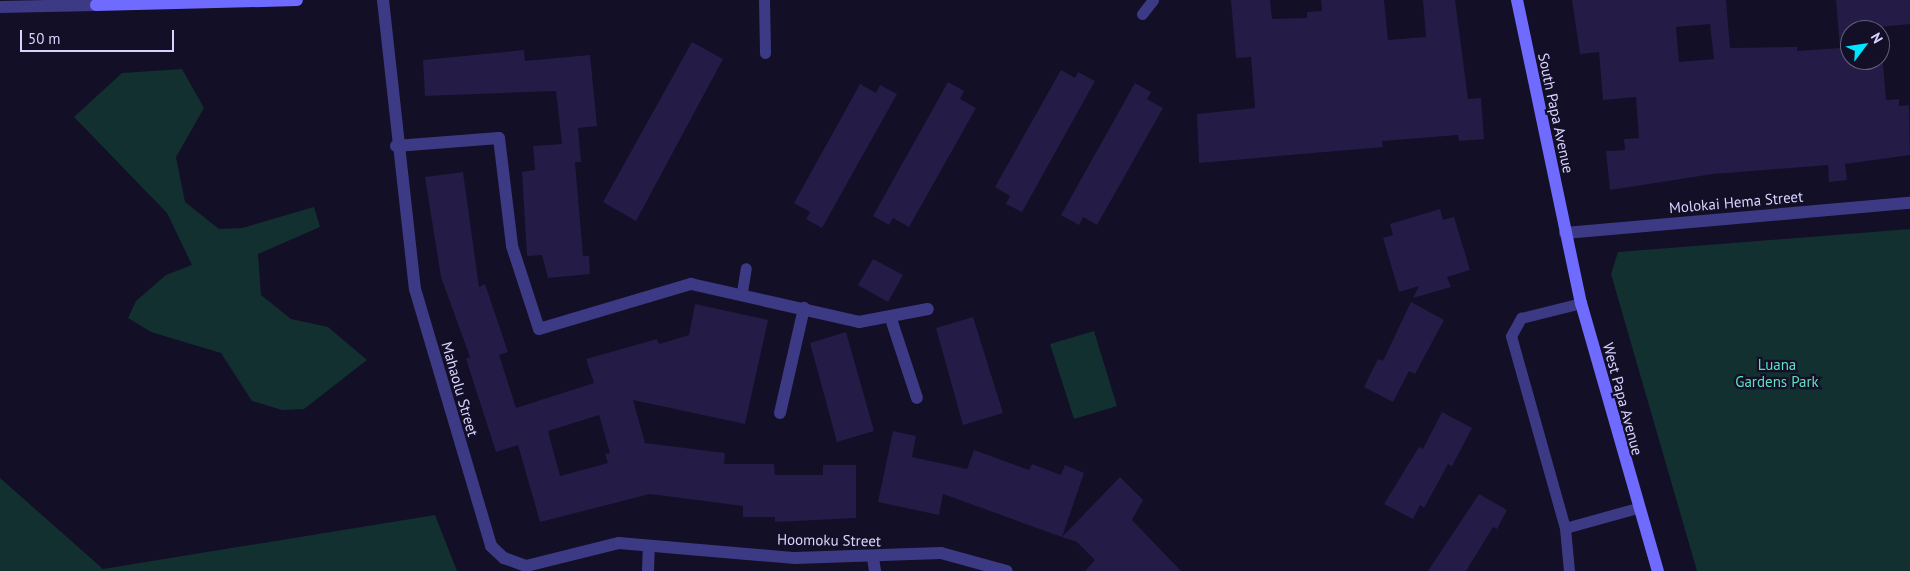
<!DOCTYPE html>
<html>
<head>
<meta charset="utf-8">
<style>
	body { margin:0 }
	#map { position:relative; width:1910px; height:571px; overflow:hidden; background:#130f26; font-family:"PT Sans",sans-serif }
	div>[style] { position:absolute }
	.green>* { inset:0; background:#12302f }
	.building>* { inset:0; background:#241b47 }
	.lane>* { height:11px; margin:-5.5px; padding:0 5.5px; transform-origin:5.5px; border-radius:5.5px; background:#3d3a85 }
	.street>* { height:12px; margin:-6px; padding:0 6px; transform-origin:6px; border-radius:6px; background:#3d3a85 }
	.secondary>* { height:12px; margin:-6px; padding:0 6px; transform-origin:6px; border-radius:6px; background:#6f6bff }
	span { translate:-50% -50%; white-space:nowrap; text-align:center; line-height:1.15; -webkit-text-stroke:4.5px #130f26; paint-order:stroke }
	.street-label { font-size:15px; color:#d9d4ff }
	.park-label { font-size:15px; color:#5fe0c0 }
	.north { position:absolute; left:1840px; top:20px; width:50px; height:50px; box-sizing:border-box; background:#130f26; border:1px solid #625e7d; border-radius:50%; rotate:59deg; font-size:14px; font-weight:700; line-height:20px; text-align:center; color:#d9d4ff }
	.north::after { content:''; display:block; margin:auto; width:18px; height:22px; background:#00e5ff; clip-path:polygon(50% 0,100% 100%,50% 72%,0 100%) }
	.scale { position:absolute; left:20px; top:30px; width:154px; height:22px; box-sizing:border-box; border:2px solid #d9d4ff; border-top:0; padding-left:6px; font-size:15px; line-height:18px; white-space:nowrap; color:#d9d4ff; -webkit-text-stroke:4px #130f26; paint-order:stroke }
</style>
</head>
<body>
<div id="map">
	<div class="green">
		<div style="clip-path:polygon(182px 69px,204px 108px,176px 157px,185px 202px,219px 229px,242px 228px,314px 207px,320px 227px,258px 254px,261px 295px,291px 319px,328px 327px,367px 360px,304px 409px,282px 410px,252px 401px,221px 353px,151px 332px,128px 318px,136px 301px,166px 275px,192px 265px,167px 213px,74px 117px,122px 73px)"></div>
		<div style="clip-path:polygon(1910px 229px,1910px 571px,1697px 571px,1611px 274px,1618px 252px)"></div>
		<div style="clip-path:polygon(1094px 331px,1117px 406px,1074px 419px,1050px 344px)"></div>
		<div style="clip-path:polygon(0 478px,103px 569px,435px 515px,457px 571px,0 571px)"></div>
	</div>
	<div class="building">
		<div style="clip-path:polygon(1231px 0,1270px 0,1272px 19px,1307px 18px,1307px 12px,1322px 11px,1321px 0,1384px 0,1388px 40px,1426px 37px,1423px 0,1455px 0,1468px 99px,1481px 98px,1484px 139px,1459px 141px,1458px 135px,1382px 141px,1383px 147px,1199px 163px,1197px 114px,1255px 108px,1251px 57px,1236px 58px)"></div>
		<div style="clip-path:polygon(evenodd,1572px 0,1726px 0,1730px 48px,1797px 47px,1797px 51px,1840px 48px,1836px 0,1910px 0,1910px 24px,1880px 27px,1886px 100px,1899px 99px,1899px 106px,1909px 105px,1910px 155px,1845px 164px,1847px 180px,1829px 182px,1828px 165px,1713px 174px,1610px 190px,1606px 151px,1625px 150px,1624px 139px,1639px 138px,1636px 97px,1603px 100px,1599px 52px,1580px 54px,1572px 0,1710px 24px,1714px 59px,1679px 62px,1676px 27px,1710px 24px,1572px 0,1850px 30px,1880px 30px,1880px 60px,1850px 60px,1850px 30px)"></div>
		<div style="clip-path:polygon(692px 42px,723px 59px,636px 221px,603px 202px)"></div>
		<div style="clip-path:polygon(524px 50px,525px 61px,590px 55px,597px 126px,578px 128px,581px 162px,575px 162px,583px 256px,589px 256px,590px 274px,548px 278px,542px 255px,527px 256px,522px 172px,535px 170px,533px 146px,562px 144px,556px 91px,425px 96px,423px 60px)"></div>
		<div style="clip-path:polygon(1061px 70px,1075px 78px,1078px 72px,1095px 81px,1022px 212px,1006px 204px,1010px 196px,995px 187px)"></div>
		<div style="clip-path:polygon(948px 82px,964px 91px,960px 99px,976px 108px,909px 227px,893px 218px,889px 225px,873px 216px)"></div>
		<div style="clip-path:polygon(1135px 83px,1151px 92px,1147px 99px,1163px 108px,1097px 225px,1083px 217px,1079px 225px,1061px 215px)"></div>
		<div style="clip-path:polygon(860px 84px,876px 93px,880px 85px,897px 94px,822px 228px,806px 219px,810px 212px,794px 203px)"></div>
		<div style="clip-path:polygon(evenodd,463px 172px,479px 287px,485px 284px,508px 352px,499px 355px,516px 408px,594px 383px,586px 359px,657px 339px,659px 344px,689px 335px,695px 304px,768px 320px,745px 424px,633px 400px,645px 443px,725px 453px,724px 464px,774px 464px,775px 475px,823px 475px,823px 465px,856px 465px,856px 518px,775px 522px,775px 517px,743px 517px,743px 506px,650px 494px,540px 522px,518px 445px,496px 452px,466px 359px,470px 357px,441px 277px,425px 177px,463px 172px,599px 415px,610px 453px,605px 454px,608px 463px,560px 476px,548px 431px,599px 415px)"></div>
		<div style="clip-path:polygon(1440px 209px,1443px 220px,1454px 217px,1470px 270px,1447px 277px,1451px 287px,1413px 298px,1419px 286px,1399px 292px,1383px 238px,1393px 235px,1390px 224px)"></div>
		<div style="clip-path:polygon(873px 259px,903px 275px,888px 302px,858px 285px)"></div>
		<div style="clip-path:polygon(1411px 302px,1444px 320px,1415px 374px,1409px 371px,1393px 402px,1364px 387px,1378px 359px,1383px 361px)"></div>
		<div style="clip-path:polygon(973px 317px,1003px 413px,963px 425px,936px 328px)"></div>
		<div style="clip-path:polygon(846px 332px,874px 431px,837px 442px,810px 343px)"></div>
		<div style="clip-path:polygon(1442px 412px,1472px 428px,1452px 466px,1448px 464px,1424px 508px,1420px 505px,1413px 519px,1384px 504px,1419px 447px,1423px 449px)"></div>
		<div style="clip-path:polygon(893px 431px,916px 436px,912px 457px,967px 469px,974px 450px,1029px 470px,1032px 464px,1061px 475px,1065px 465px,1084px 473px,1062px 537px,943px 494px,939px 515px,878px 502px)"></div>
		<div style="clip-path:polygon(1120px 477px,1143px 500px,1132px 520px,1181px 571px,1085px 571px,1095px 560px,1077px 542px,1062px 537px)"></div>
		<div style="clip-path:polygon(1479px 494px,1507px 510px,1497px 529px,1493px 527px,1466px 571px,1428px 571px)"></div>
	</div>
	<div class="lane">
		<div style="left:764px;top:0;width:53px;rotate:88.9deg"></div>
		<div style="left:1142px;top:14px;width:18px;rotate:-52deg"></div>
		<div style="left:742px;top:292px;width:24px;rotate:-81deg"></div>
		<div style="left:1565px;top:528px;width:75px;rotate:-15.5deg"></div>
		<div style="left:1569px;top:571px;width:43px;rotate:-95.3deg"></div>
		<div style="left:1565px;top:528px;width:199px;rotate:-105.7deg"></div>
		<div style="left:1511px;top:336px;width:21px;rotate:-61deg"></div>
		<div style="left:1521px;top:318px;width:62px;rotate:-14deg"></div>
	</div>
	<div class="street">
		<div style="left:383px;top:0;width:291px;rotate:83.7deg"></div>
		<div style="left:415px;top:289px;width:268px;rotate:73.5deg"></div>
		<div style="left:491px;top:546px;width:18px;rotate:43deg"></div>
		<div style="left:504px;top:558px;width:23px;rotate:20deg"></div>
		<div style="left:526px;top:566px;width:96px;rotate:-13.9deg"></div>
		<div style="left:619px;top:543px;width:177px;rotate:4.9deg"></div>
		<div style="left:795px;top:558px;width:146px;rotate:-2deg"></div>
		<div style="left:941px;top:553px;width:68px;rotate:15.3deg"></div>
		<div style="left:0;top:7px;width:96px;rotate:-1.2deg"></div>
		<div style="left:96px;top:5px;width:5px;rotate:-90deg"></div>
		<div style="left:396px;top:146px;width:103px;rotate:-4.4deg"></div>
		<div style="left:499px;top:138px;width:109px;rotate:83.1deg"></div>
		<div style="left:512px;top:246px;width:87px;rotate:72deg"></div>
		<div style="left:539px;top:329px;width:159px;rotate:-16.5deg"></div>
		<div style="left:691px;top:284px;width:172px;rotate:12.7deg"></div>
		<div style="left:859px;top:322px;width:70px;rotate:-10.7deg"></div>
		<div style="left:1565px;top:233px;width:346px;rotate:-5deg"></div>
		<div style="left:891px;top:319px;width:83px;rotate:71.8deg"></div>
		<div style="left:780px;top:413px;width:108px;rotate:-77.1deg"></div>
		<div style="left:873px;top:558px;width:13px;rotate:81deg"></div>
		<div style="left:648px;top:571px;width:25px;rotate:-88deg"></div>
	</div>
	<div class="secondary">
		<div style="left:1517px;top:0;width:310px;rotate:78.1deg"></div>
		<div style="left:1581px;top:303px;width:279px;rotate:74deg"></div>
		<div style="left:96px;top:5px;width:201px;rotate:-1.4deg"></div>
	</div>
	<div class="street-label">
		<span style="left:1556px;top:113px;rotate:78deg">South Papa Avenue</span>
		<span style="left:1736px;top:202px;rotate:-5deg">Molokai Hema Street</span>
		<span style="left:460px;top:389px;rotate:74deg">Mahaolu Street</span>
		<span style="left:1623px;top:399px;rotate:75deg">West Papa Avenue</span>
		<span style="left:829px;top:540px;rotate:1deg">Hoomoku Street</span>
	</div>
	<div class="park-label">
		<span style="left:1777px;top:373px">Luana<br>Gardens Park</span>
	</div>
	<div class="north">N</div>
	<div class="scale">50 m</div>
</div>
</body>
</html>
